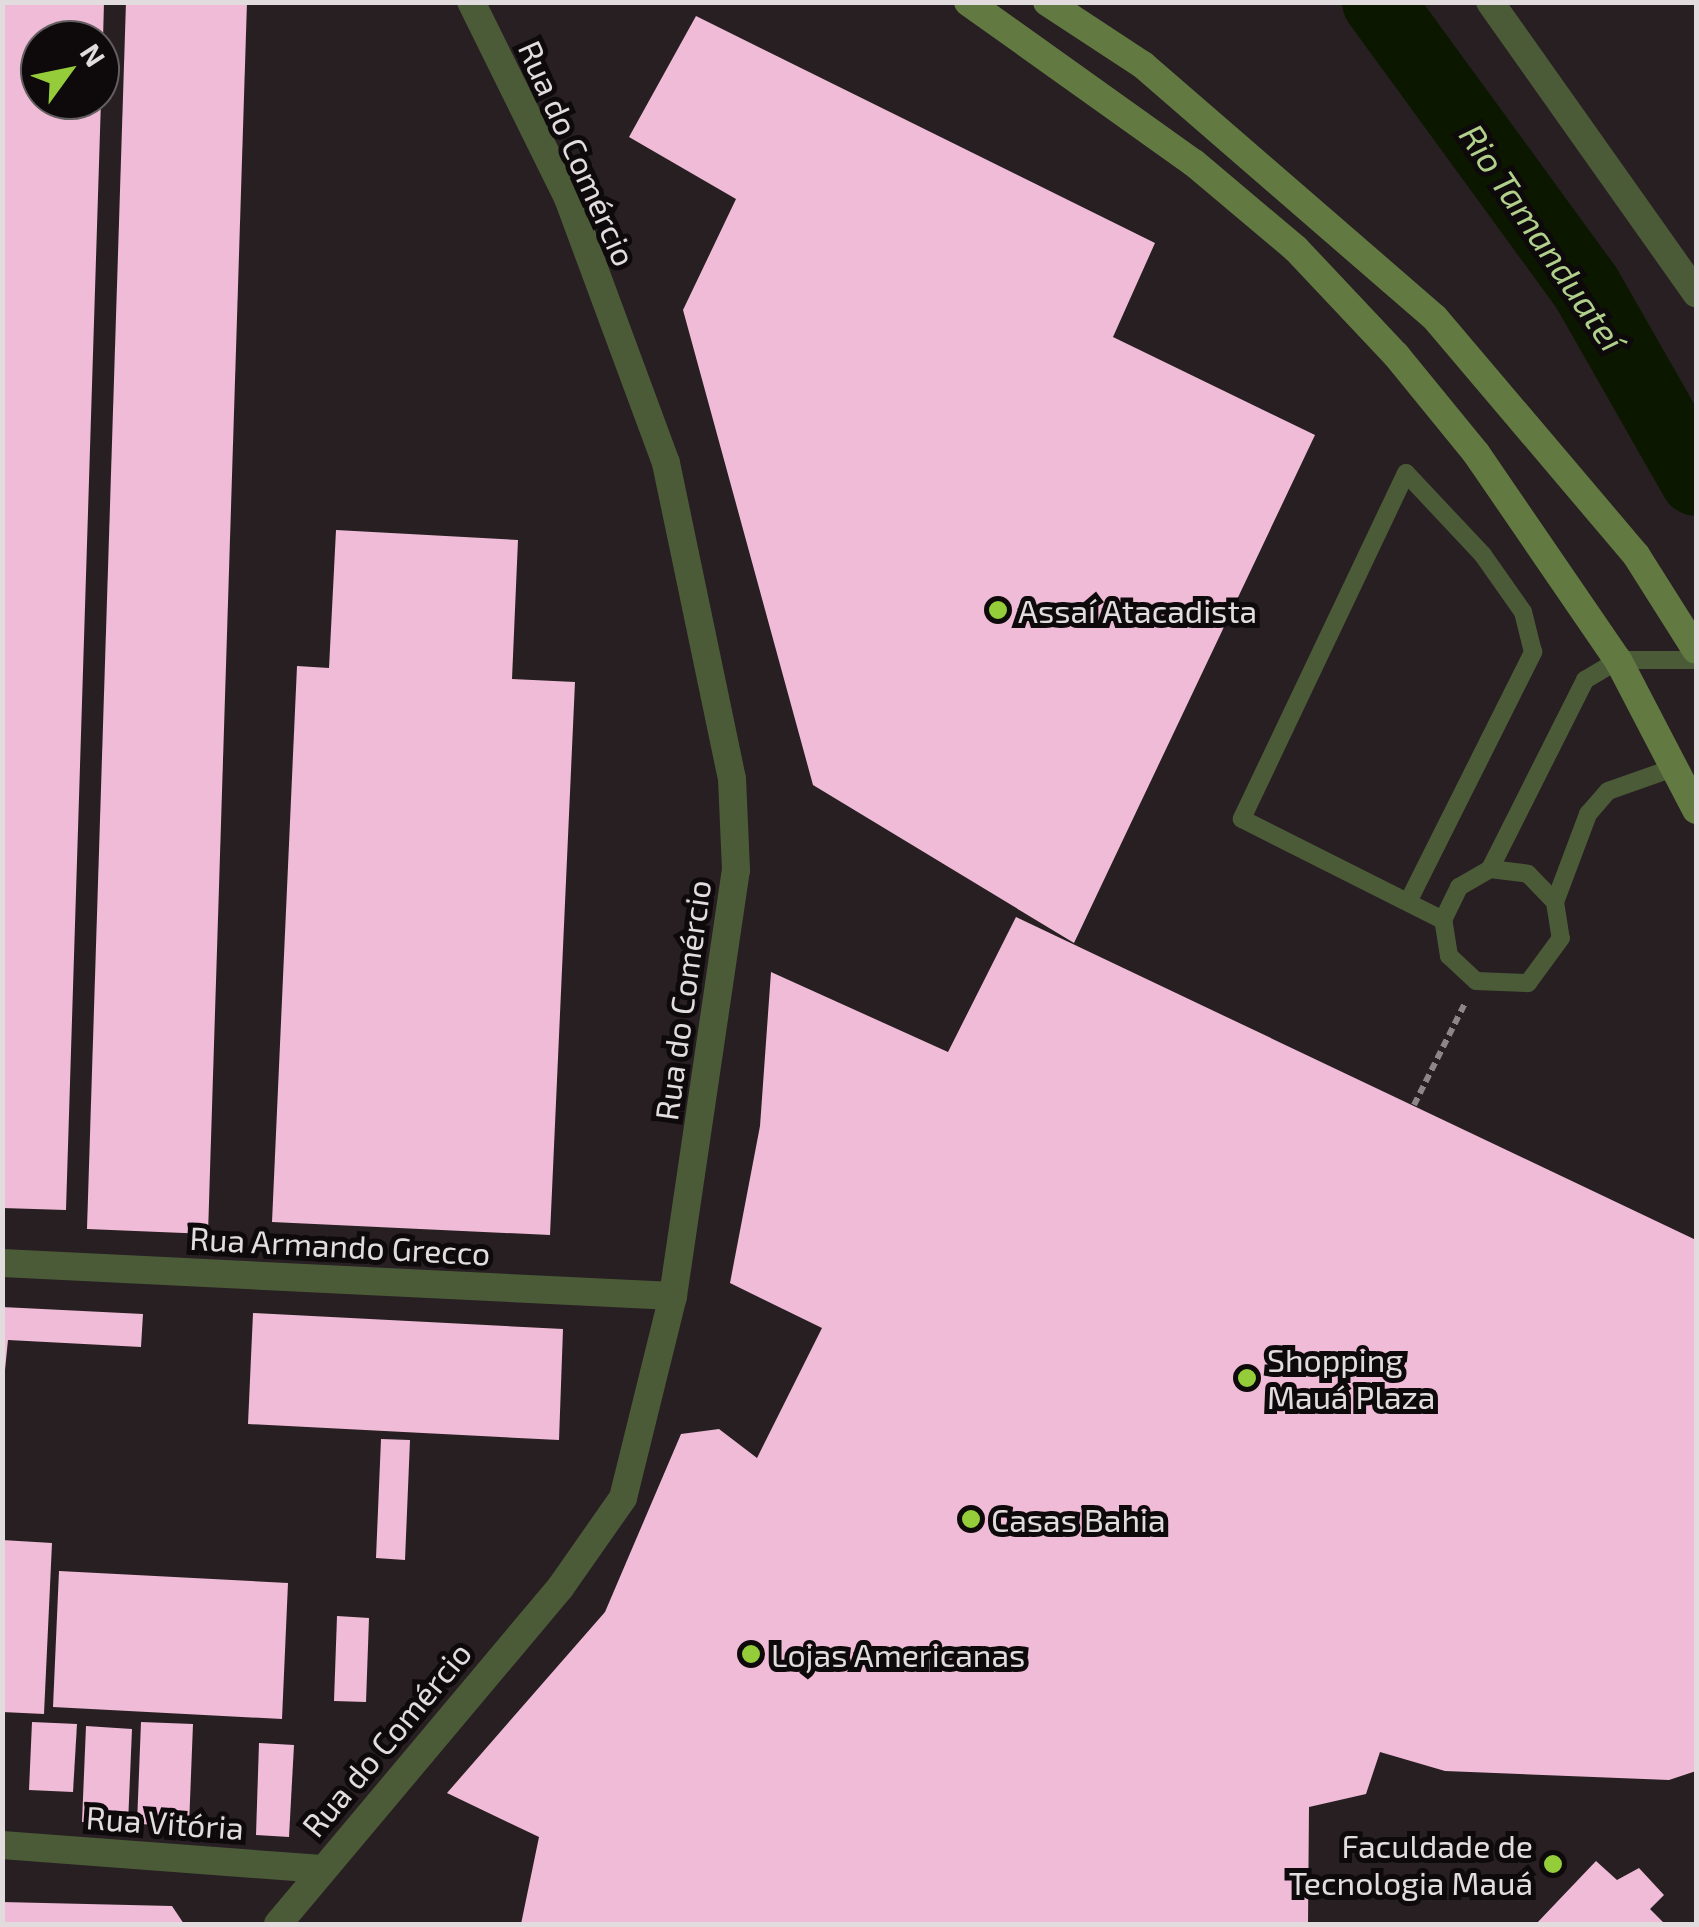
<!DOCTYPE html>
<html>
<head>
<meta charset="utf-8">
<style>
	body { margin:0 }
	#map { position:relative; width:1699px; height:1927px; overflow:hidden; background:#281f23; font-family:"Exo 2",sans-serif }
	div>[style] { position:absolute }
	.river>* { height:72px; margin:-36px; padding:0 36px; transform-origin:36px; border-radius:36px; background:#0c1700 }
	.building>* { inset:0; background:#efbbd6 }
	.path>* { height:6px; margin-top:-3px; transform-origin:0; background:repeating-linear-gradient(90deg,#8d8689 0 8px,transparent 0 13px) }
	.service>* { height:18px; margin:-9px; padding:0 9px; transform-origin:9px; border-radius:9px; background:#4b5b38 }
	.minor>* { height:28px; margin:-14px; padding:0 14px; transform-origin:14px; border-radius:14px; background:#4b5b38 }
	.tertiary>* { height:28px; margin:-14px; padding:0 14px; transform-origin:14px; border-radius:14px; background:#4b5b38 }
	.secondary>* { height:28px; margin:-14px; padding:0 14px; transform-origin:14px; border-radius:14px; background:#627a41 }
	.dots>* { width:28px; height:28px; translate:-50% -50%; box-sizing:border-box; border:5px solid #0e0a0c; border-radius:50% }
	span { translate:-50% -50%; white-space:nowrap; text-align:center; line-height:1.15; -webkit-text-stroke:10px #0e0a0c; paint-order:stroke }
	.street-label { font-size:32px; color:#e2dcdf }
	.poi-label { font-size:32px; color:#e2dcdf }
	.left { translate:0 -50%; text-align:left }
	.right { translate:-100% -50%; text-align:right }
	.water-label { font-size:35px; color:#b0cf8a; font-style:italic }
	.frame { position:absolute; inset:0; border:5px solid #e2dcdf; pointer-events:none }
	.north { position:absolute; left:20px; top:20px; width:100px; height:100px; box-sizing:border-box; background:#0e0a0c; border:2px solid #635e60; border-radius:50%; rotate:57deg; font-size:28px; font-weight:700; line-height:40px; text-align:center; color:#e2dcdf }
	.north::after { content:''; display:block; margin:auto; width:35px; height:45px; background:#95cc3a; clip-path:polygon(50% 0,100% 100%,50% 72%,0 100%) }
</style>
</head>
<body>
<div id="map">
	<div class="river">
		<div style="left:1378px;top:2px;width:353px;rotate:53.9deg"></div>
		<div style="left:1586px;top:287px;width:222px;rotate:60.3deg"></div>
	</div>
	<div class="building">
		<div style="clip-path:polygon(2px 2px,104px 2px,103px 40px,40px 40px,40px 100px,101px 100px,66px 1210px,2px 1208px)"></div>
		<div style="clip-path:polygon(126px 2px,247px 2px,208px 1234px,87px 1229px)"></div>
		<div style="clip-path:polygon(696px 16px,1155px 243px,1113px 337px,1315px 435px,1074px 943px,813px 785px,683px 310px,736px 199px,629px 137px)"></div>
		<div style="clip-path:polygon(336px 530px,518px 540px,512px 679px,575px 682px,550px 1235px,272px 1222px,297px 666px,329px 668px)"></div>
		<div style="clip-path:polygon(1016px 917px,1696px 1240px,1696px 1771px,1669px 1780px,1445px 1771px,1380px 1752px,1366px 1794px,1309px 1807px,1308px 1924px,521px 1924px,539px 1837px,447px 1793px,605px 1612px,681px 1434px,719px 1429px,757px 1458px,822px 1328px,730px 1283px,760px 1126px,771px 972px,948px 1052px)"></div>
		<div style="clip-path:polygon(2px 1307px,143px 1314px,141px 1347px,8px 1340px,2px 1400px)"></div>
		<div style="clip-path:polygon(253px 1313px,563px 1329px,559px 1440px,248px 1424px)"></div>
		<div style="clip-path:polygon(381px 1439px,410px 1440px,405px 1560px,376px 1558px)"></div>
		<div style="clip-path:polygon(2px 1540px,52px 1543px,44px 1714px,2px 1712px)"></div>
		<div style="clip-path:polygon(59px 1571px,288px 1583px,282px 1719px,53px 1707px)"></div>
		<div style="clip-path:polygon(337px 1616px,369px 1618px,366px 1702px,334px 1701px)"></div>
		<div style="clip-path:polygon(32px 1722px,77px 1724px,73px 1792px,29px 1790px)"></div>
		<div style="clip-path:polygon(141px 1722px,193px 1724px,189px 1826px,137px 1824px)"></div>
		<div style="clip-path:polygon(86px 1726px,132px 1729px,128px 1824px,82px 1822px)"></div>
		<div style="clip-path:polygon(259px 1743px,294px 1745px,289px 1837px,256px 1835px)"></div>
		<div style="clip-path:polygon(1596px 1861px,1617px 1880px,1639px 1868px,1664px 1895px,1650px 1909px,1665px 1924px,1536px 1924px)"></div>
		<div style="clip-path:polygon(2px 1902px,172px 1906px,184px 1924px,2px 1924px)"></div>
	</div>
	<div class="path">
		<div style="left:1414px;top:1105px;width:114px;rotate:-63.4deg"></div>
	</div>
	<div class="service">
		<div style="left:1490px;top:869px;width:38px;rotate:7deg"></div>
		<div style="left:1528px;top:874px;width:39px;rotate:46deg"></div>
		<div style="left:1555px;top:902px;width:36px;rotate:81deg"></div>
		<div style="left:1561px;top:938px;width:56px;rotate:126.3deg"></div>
		<div style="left:1528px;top:983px;width:52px;rotate:-177.8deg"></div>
		<div style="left:1476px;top:981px;width:37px;rotate:-137deg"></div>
		<div style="left:1449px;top:956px;width:36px;rotate:-99deg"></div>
		<div style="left:1443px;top:920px;width:37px;rotate:-64deg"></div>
		<div style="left:1459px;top:887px;width:36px;rotate:-30deg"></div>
		<div style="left:1490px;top:869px;width:212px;rotate:-63.3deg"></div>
		<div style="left:1585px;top:680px;width:39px;rotate:-31deg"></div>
		<div style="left:1618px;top:660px;width:78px"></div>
		<div style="left:1408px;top:902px;width:280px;rotate:-63.4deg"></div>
		<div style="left:1533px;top:652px;width:41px;rotate:-104deg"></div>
		<div style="left:1523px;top:612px;width:70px;rotate:-125.1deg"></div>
		<div style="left:1483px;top:555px;width:112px;rotate:-133.2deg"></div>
		<div style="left:1406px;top:473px;width:383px;rotate:115.4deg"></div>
		<div style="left:1242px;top:819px;width:225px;rotate:26.7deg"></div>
		<div style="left:1555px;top:902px;width:94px;rotate:-69.4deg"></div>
		<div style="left:1588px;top:814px;width:30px;rotate:-49deg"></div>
		<div style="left:1608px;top:791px;width:72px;rotate:-19.4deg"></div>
	</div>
	<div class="minor">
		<div style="left:1490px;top:2px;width:357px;rotate:54.7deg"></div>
		<div style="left:2px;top:1263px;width:672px;rotate:2.82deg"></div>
		<div style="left:2px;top:1845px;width:321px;rotate:4.3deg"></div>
	</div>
	<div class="tertiary">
		<div style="left:278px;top:1924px;width:439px;rotate:-50deg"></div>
		<div style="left:560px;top:1588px;width:110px;rotate:-55deg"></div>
		<div style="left:623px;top:1498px;width:208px;rotate:-76.1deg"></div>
		<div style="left:673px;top:1296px;width:431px;rotate:-81.6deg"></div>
		<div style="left:736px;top:870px;width:91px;rotate:-92.5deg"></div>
		<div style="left:732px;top:779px;width:323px;rotate:-101.8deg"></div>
		<div style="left:666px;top:463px;width:283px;rotate:-110.3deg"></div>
		<div style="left:568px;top:198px;width:219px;rotate:-116.3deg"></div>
	</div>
	<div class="secondary">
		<div style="left:968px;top:2px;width:277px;rotate:35.5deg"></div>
		<div style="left:1194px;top:163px;width:133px;rotate:40.1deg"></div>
		<div style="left:1296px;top:249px;width:146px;rotate:46.7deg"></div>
		<div style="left:1396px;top:355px;width:127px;rotate:50.8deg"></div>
		<div style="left:1476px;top:453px;width:251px;rotate:55.6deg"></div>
		<div style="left:1618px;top:660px;width:169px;rotate:62.5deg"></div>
		<div style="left:1047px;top:2px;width:115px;rotate:33.3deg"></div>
		<div style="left:1143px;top:65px;width:386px;rotate:40.9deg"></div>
		<div style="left:1435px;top:318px;width:311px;rotate:49.7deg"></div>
		<div style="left:1636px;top:555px;width:112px;rotate:57.7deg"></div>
	</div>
	<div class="dots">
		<div style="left:998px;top:610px;background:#95cc3a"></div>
		<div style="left:1247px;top:1378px;background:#95cc3a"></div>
		<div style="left:971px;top:1519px;background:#95cc3a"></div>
		<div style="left:751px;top:1654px;background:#95cc3a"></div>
		<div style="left:1553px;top:1864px;background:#95cc3a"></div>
	</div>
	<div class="street-label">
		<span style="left:578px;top:153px;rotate:66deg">Rua do Comércio</span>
		<span style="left:682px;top:1000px;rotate:-82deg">Rua do Comércio</span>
		<span style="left:340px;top:1245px;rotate:3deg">Rua Armando Grecco</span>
		<span style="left:386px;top:1739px;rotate:-50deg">Rua do Comércio</span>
		<span style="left:165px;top:1822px;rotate:4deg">Rua Vitória</span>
	</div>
	<div class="poi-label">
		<span class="left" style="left:1018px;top:610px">Assaí Atacadista</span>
		<span class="left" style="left:1267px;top:1378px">Shopping<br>Mauá Plaza</span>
		<span class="left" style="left:991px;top:1519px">Casas Bahia</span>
		<span class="left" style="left:771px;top:1654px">Lojas Americanas</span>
		<span class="right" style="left:1533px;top:1864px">Faculdade de<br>Tecnologia Mauá</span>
	</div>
	<div class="water-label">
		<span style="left:1543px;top:237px;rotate:56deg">Rio Tamanduateí</span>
	</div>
	<div class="frame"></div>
	<div class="north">N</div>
</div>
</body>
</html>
